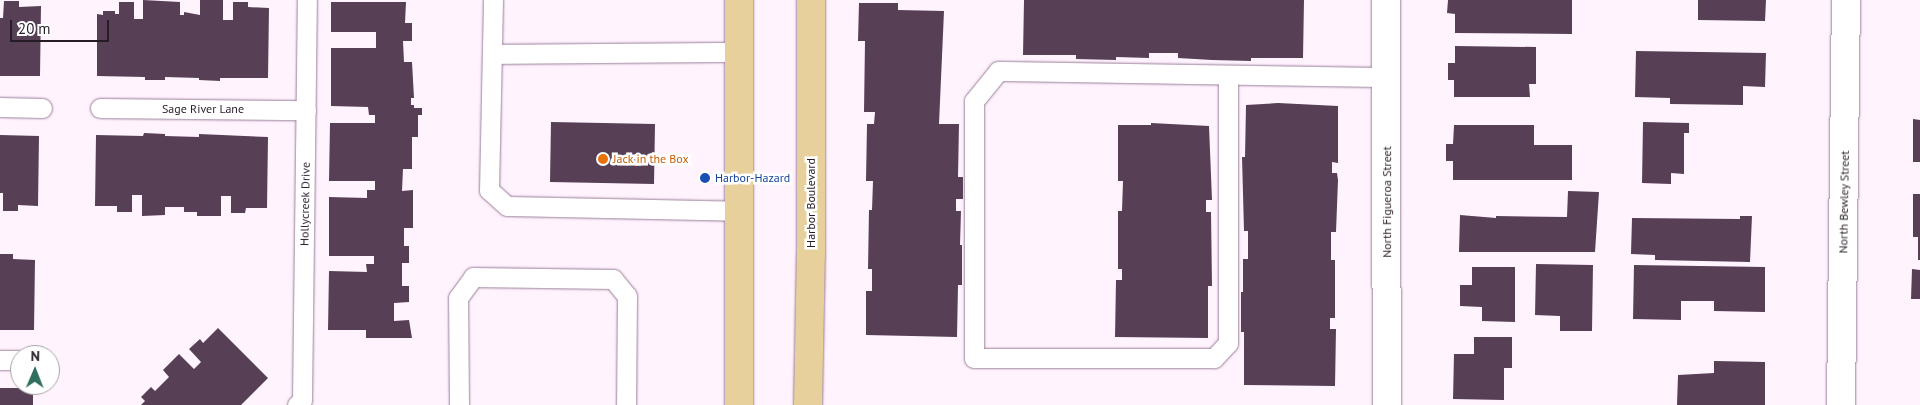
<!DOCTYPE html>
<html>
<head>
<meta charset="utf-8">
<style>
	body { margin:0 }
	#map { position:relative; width:1920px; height:405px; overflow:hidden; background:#fff3fe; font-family:"PT Sans",sans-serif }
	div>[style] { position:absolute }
	.building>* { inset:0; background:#573f56 }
	.roads { filter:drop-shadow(0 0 1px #9a7f99) drop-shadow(0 0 1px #9a7f99) }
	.lane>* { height:19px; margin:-9.5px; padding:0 9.5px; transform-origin:9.5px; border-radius:9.5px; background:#fff }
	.street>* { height:28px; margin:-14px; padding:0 14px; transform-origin:14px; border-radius:14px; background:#fff }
	.primary>* { height:28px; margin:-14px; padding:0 14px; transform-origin:14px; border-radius:14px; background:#e8d09d }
	.dots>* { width:14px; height:14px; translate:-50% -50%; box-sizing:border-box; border:2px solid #fff; border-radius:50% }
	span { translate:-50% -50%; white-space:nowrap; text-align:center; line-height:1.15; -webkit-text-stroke:5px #fff; paint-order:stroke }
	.street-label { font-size:12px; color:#261c26 }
	.food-label { font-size:12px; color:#c56008 }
	.left { translate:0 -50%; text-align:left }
	.transit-label { font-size:12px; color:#164399 }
	.north { position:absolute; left:10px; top:345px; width:50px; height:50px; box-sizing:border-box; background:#fff; border:1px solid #a8a4a8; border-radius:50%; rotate:1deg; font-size:14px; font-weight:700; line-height:20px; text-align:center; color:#261c26 }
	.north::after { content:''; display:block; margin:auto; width:18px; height:22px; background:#2e6f5e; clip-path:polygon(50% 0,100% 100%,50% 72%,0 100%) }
	.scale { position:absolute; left:10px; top:20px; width:99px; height:22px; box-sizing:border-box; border:2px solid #261c26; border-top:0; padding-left:6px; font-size:15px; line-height:18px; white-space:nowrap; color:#261c26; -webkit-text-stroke:4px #fff; paint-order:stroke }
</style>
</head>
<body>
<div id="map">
	<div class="building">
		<div style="clip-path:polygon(143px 0,180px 2px,180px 15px,184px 15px,184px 12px,200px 15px,200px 0,223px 0,223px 20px,233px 20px,233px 2px,248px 2px,248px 7px,269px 8px,268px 78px,220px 78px,220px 81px,199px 80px,199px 78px,165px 77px,165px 80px,145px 80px,145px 77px,97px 76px,97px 14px,103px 15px,103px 11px,115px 11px,115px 14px,119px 14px,119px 2px,134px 2px,134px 19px,143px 19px)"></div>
		<div style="clip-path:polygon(1024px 0,1304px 0,1303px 58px,1251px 58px,1251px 61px,1212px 60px,1178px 58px,1178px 53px,1149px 53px,1149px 58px,1116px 57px,1116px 60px,1076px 59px,1076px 55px,1023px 55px)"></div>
		<div style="clip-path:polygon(1448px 0,1572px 0,1572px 34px,1455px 33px,1455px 14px,1447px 13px)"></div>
		<div style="clip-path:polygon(1698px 0,1766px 0,1765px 21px,1698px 20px)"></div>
		<div style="clip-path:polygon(4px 1px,19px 1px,19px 7px,41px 6px,40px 76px,0 76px,0 18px,3px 18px)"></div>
		<div style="clip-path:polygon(331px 2px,406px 2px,405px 23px,412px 23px,412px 41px,403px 41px,404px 62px,412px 62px,414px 98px,411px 98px,411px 105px,414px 105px,414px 108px,422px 108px,422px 115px,418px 115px,418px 137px,412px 137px,412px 169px,403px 169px,402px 191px,413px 190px,413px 228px,404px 228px,404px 246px,409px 246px,409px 263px,402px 263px,402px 286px,409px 286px,409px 302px,394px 303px,394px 321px,409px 320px,412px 338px,366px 338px,366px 330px,328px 330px,329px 271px,367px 272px,366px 264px,374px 264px,374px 256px,329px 256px,329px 197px,367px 198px,367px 190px,375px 190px,375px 181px,329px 181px,330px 123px,375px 123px,375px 115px,369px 115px,368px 107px,331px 106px,331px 48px,376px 48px,376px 32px,331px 32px)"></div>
		<div style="clip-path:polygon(859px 3px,898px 3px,898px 10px,944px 11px,939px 124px,959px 124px,958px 177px,963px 177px,963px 199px,956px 199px,956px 211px,961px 211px,960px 245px,962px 245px,962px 285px,958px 285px,957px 337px,866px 335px,866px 291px,872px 291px,872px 269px,868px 269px,869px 210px,872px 210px,873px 181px,866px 181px,867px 124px,874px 124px,875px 112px,864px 112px,865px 41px,858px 41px)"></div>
		<div style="clip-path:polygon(1455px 46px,1536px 47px,1536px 84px,1529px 84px,1530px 97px,1454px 97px,1454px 80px,1448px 80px,1448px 63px,1455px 63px)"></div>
		<div style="clip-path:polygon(1636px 51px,1766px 53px,1765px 87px,1743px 86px,1743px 105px,1670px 104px,1670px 98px,1635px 97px)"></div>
		<div style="clip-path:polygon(1278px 103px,1338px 106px,1338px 163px,1332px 162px,1332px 173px,1337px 173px,1338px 180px,1336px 232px,1331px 232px,1331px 260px,1335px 260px,1335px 318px,1330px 318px,1330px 329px,1336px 329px,1335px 386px,1244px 385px,1244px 332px,1241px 332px,1241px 292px,1243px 292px,1243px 259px,1248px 259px,1248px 231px,1244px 231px,1242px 157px,1245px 157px,1246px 105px)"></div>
		<div style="clip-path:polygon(1913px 119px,1920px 120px,1920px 162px,1913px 162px)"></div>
		<div style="clip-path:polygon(551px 122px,655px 124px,654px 184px,550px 182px)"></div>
		<div style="clip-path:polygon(1643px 122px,1689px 123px,1689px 133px,1684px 133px,1684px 174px,1671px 173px,1671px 184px,1642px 183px)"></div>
		<div style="clip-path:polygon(1151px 123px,1209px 126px,1212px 200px,1206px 200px,1206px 212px,1211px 212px,1212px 286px,1208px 286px,1208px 338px,1115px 337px,1116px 280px,1122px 280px,1122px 269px,1118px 269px,1118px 211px,1122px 211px,1123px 181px,1118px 181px,1118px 125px,1151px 125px)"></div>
		<div style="clip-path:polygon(1454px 125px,1534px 125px,1534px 145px,1572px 145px,1572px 180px,1453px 180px,1453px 161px,1446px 161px,1446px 144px,1453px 144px)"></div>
		<div style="clip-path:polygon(144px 133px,165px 134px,165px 136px,199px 137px,199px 134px,268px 137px,267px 208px,246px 208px,245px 213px,231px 213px,231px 196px,221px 196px,221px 216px,197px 216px,197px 212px,184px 212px,184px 207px,165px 207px,165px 215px,142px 216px,142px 195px,132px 195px,132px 212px,117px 212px,117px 206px,95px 206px,96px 135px,143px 136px)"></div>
		<div style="clip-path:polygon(0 135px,39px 136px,38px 206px,18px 205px,18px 211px,3px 211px,3px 193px,0 193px)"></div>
		<div style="clip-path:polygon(1568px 191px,1599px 192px,1595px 252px,1459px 252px,1460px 215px,1496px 218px,1496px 216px,1567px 217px)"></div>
		<div style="clip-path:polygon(1913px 194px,1920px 194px,1920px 260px,1918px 260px,1918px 237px,1913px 237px)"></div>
		<div style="clip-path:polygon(1740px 216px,1752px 216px,1750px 262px,1655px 260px,1655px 255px,1631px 254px,1632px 218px,1740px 219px)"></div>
		<div style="clip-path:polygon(0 254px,13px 254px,13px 259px,35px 260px,34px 330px,0 330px)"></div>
		<div style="clip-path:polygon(1536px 264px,1593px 265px,1592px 331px,1560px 331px,1560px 316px,1535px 315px)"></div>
		<div style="clip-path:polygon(1634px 265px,1765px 267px,1765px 312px,1714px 311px,1714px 301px,1681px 301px,1681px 320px,1633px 319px)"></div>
		<div style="clip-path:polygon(1472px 267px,1515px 267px,1515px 322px,1482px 321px,1482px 307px,1460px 306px,1460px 285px,1472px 285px)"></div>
		<div style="clip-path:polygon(1912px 269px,1920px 270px,1920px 299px,1911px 299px)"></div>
		<div style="clip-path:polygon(218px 328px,268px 378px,241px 405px,141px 405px,145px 401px,141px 397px,151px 387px,155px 391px,169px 377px,163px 370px,179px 354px,194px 369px,201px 362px,189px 349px,200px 339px,203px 343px)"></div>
		<div style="clip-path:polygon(1474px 337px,1512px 337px,1512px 368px,1504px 368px,1504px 400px,1453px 399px,1454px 354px,1474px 354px)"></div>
		<div style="clip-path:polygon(1714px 361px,1765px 362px,1765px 405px,1677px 405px,1678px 375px,1714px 373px)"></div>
		<div style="clip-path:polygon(0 388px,33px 388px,33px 405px,0 405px)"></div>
	</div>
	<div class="roads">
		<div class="lane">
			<div style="left:493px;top:0;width:190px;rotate:91.2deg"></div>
			<div style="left:489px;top:190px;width:24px;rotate:42deg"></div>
			<div style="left:507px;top:206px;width:232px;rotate:1.2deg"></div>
			<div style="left:493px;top:54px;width:246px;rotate:-0.5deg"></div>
			<div style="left:1228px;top:75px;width:268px;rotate:90deg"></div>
			<div style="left:1228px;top:343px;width:21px;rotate:133deg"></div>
			<div style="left:1214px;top:358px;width:240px;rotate:180deg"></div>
			<div style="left:974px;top:358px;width:257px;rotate:-90deg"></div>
			<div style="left:974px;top:101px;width:38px;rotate:-51deg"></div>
			<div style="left:998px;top:71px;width:388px;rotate:0.9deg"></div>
			<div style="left:0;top:107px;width:42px;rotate:1.4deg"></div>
			<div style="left:100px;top:108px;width:206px;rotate:0.6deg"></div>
			<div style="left:0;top:360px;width:20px"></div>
			<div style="left:297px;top:405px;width:7px;rotate:-45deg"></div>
			<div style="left:302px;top:400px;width:400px;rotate:-89.3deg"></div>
			<div style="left:459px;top:405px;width:107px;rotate:-90.5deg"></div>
			<div style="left:458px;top:298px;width:26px;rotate:-54deg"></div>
			<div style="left:473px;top:277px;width:140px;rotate:0.8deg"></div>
			<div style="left:613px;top:279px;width:22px;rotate:51deg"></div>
			<div style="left:627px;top:296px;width:109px;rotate:90.5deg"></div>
		</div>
		<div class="street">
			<div style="left:1386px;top:0;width:405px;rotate:89.9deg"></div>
			<div style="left:1841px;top:405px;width:405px;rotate:-89.3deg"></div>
		</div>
		<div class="primary">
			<div style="left:739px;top:0;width:405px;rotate:90deg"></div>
			<div style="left:808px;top:405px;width:151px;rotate:-88.9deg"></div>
			<div style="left:811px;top:254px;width:254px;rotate:-90deg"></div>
		</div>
	</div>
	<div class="dots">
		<div style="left:603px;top:159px;background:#e8710a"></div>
		<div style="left:705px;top:178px;background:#1a4fb4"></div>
	</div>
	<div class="street-label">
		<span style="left:203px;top:109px">Sage River Lane</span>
		<span style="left:1387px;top:202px;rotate:-90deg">North Figueroa Street</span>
		<span style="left:1844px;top:202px;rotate:-89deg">North Bewley Street</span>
		<span style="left:811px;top:203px;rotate:-90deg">Harbor Boulevard</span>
		<span style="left:305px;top:204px;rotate:-89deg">Hollycreek Drive</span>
	</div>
	<div class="food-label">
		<span class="left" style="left:613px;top:159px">Jack in the Box</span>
	</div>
	<div class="transit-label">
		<span class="left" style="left:715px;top:178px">Harbor-Hazard</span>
	</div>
	<div class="north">N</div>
	<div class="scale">20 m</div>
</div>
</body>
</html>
